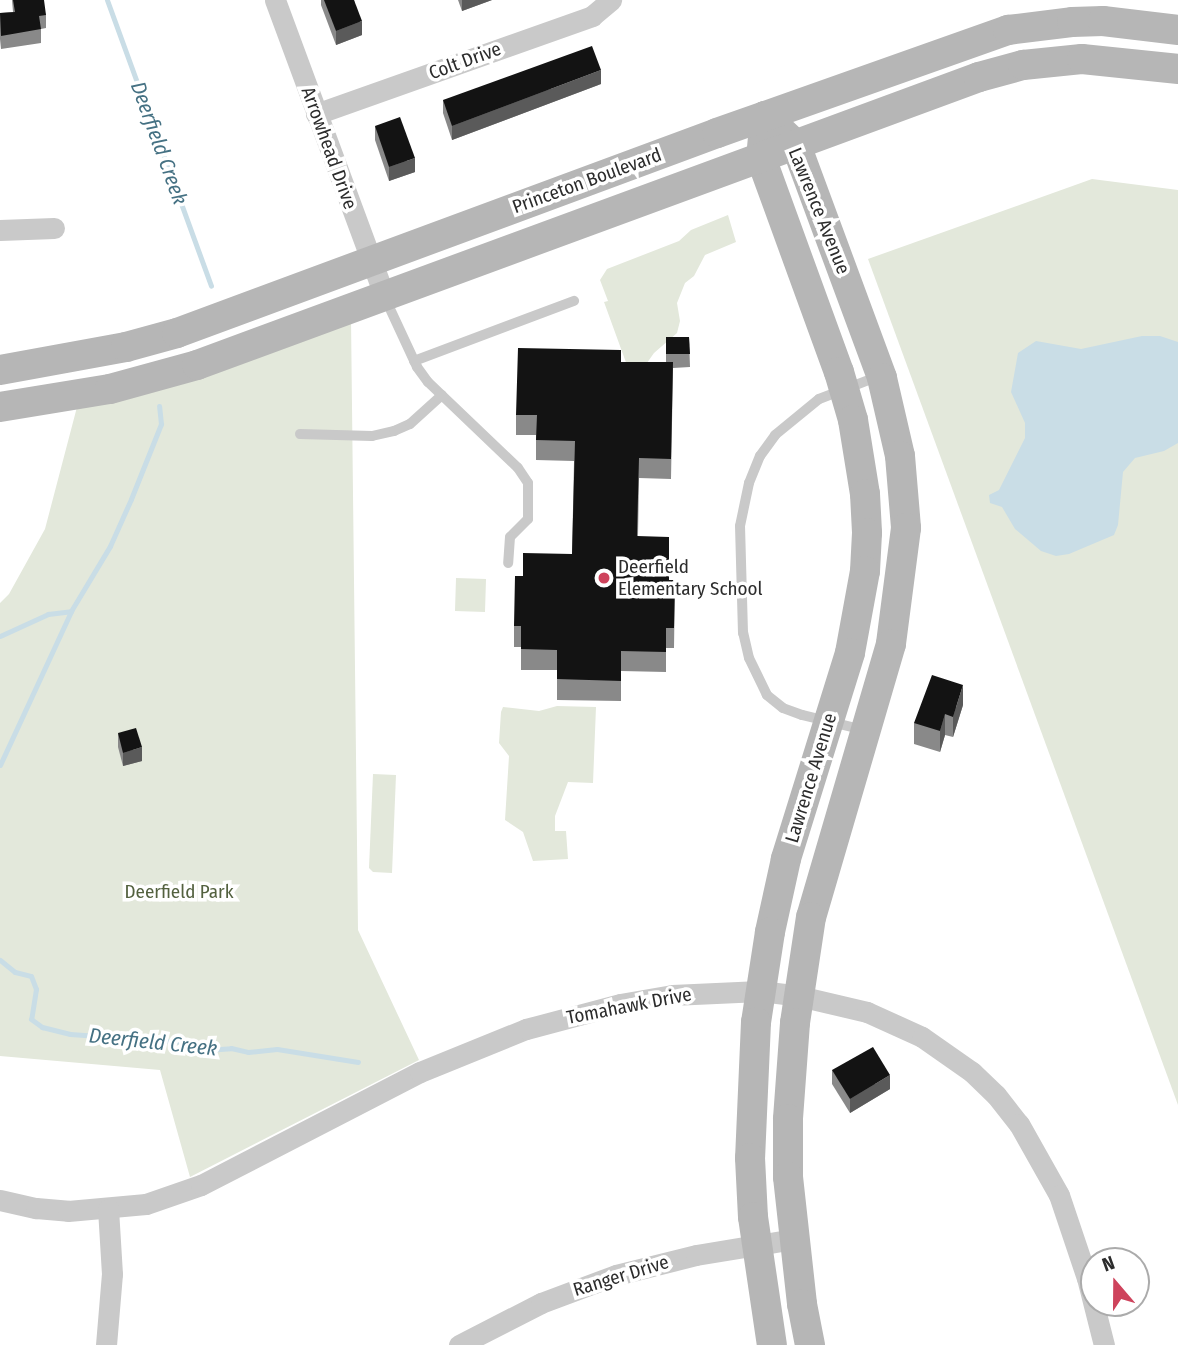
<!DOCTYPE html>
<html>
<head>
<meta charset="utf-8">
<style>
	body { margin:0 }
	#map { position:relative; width:1178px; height:1345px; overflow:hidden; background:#fff; font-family:"Fira Sans Condensed",sans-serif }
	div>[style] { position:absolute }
	.green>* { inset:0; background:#e3e8db }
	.water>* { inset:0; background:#c9dde6 }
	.stream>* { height:5px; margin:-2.5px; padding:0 2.5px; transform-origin:2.5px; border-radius:2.5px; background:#c9dde6 }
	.lane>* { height:10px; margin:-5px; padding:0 5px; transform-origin:5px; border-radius:5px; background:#c9c9c9 }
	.street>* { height:21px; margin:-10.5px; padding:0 10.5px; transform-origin:10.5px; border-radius:10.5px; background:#c9c9c9 }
	.secondary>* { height:30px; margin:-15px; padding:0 15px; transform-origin:15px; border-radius:15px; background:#b6b6b6 }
	.wall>* { inset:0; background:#898989 }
	.shaded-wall>* { inset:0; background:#5a5a5a }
	.building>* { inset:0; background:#131313 }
	.dots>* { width:19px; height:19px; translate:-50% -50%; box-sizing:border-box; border:4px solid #fff; border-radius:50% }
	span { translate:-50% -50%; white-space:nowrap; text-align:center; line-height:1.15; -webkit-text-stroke:7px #fff; paint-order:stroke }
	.street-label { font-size:19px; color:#2c2c2c }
	.poi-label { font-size:19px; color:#2c2c2c }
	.left { translate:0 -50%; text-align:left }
	.park-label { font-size:19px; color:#53613f }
	.water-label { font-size:21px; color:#457183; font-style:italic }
	.north { position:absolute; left:1080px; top:1247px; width:70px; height:70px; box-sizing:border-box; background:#fff; border:2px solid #ababab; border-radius:50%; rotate:340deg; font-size:19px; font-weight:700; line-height:28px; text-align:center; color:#2c2c2c }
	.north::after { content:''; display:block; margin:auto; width:24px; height:32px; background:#ce435c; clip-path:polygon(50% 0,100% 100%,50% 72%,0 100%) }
</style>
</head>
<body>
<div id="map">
	<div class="green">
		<div style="clip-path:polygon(1092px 179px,1178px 190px,1178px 1105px,868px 259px)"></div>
		<div style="clip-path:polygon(728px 215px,736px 242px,705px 255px,694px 276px,685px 283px,677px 303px,680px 321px,677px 333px,654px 353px,642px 370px,628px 368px,604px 302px,608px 301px,600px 280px,607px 269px,679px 241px,691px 230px)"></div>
		<div style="clip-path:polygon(351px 318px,358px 930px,419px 1060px,190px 1177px,160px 1070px,0 1056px,0 603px,9px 594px,45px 529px,77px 407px)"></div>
		<div style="clip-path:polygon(456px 578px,486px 579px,485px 612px,455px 611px)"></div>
		<div style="clip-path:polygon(557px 706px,596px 707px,593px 783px,568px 782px,555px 816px,555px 831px,566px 831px,568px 859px,533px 861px,523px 832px,505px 820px,509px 756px,499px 743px,501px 712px,503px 707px,539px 711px)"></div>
		<div style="clip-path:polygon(373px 774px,396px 775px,392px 873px,373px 872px,369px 868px)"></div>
	</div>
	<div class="water">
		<div style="clip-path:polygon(1142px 336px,1160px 336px,1178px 342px,1178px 443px,1164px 451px,1135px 458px,1123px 472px,1118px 525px,1114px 535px,1069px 554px,1056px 556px,1041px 551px,1015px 529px,1002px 507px,990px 503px,989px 495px,999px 490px,1025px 438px,1025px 423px,1011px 392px,1018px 353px,1036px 341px,1081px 349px)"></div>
	</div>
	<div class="stream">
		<div style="left:107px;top:0;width:304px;rotate:70deg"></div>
		<div style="left:0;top:636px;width:53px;rotate:-24.6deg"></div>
		<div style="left:48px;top:614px;width:23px;rotate:-7deg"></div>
		<div style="left:0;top:765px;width:170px;rotate:-65.2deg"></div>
		<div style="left:71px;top:611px;width:76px;rotate:-59deg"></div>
		<div style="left:110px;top:546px;width:51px;rotate:-65.9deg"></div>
		<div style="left:131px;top:499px;width:81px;rotate:-68.2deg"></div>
		<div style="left:161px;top:424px;width:18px;rotate:-96deg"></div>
		<div style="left:0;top:960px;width:19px;rotate:39deg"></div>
		<div style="left:15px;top:972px;width:16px;rotate:14deg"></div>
		<div style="left:31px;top:976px;width:14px;rotate:69deg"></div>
		<div style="left:36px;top:989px;width:30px;rotate:99deg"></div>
		<div style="left:31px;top:1019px;width:14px;rotate:36deg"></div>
		<div style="left:42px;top:1027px;width:29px;rotate:14deg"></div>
		<div style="left:70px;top:1034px;width:115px;rotate:4deg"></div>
		<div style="left:185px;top:1042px;width:11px;rotate:52deg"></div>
		<div style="left:192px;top:1051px;width:39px;rotate:-4deg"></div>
		<div style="left:231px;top:1048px;width:17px;rotate:13deg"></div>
		<div style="left:248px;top:1052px;width:29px;rotate:-6deg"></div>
		<div style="left:277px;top:1049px;width:82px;rotate:9.1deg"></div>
	</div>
	<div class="lane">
		<div style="left:385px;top:298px;width:76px;rotate:65.1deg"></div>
		<div style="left:417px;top:367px;width:19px;rotate:54deg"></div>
		<div style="left:428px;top:382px;width:124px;rotate:43.7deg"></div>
		<div style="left:518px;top:468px;width:18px;rotate:56deg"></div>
		<div style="left:528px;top:483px;width:36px;rotate:90deg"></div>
		<div style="left:528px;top:519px;width:25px;rotate:135deg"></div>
		<div style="left:510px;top:537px;width:26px;rotate:94deg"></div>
		<div style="left:414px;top:361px;width:171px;rotate:-20.6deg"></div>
		<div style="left:300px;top:434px;width:72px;rotate:1.6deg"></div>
		<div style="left:372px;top:436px;width:23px;rotate:-13deg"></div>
		<div style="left:394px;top:431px;width:17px;rotate:-24deg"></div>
		<div style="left:410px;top:424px;width:43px;rotate:-42.2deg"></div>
		<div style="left:864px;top:730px;width:64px;rotate:-166.4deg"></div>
		<div style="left:802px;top:715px;width:20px;rotate:-160deg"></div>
		<div style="left:783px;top:708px;width:21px;rotate:-141deg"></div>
		<div style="left:767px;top:695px;width:41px;rotate:-115.9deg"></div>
		<div style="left:749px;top:658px;width:26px;rotate:-103deg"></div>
		<div style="left:743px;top:633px;width:107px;rotate:-91.6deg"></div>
		<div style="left:740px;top:526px;width:44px;rotate:-78.2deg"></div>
		<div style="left:749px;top:483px;width:29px;rotate:-68deg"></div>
		<div style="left:760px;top:456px;width:26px;rotate:-54deg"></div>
		<div style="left:775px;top:435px;width:57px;rotate:-39.3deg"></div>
		<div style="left:819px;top:399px;width:64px;rotate:-21deg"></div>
	</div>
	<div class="street">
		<div style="left:275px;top:0;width:314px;rotate:69.7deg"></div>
		<div style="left:316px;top:114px;width:293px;rotate:-19.5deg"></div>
		<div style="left:592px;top:16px;width:25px;rotate:-40deg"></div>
		<div style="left:0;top:230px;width:54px;rotate:-2.1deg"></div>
		<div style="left:0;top:1200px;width:37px;rotate:13deg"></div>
		<div style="left:36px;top:1208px;width:32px;rotate:5deg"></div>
		<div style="left:68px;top:1211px;width:78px;rotate:-5.1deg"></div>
		<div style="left:146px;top:1204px;width:58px;rotate:-19.1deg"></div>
		<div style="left:201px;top:1185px;width:246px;rotate:-27.3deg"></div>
		<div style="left:420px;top:1072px;width:114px;rotate:-22.1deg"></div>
		<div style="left:526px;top:1029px;width:97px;rotate:-14.9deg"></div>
		<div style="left:620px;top:1004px;width:53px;rotate:-9.8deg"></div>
		<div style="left:672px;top:995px;width:88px;rotate:-2.6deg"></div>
		<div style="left:760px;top:991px;width:39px;rotate:7deg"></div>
		<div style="left:799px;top:996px;width:70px;rotate:13.2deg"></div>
		<div style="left:867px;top:1012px;width:60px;rotate:24.4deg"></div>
		<div style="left:922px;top:1037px;width:61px;rotate:35deg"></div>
		<div style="left:972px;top:1072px;width:33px;rotate:44deg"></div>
		<div style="left:996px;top:1095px;width:37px;rotate:52deg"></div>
		<div style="left:1019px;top:1124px;width:81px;rotate:60.6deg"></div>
		<div style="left:1059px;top:1195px;width:88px;rotate:71.4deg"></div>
		<div style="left:1087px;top:1278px;width:69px;rotate:75.8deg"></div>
		<div style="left:106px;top:1345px;width:71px;rotate:-85.2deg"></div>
		<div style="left:112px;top:1274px;width:65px;rotate:-93.5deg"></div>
		<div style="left:459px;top:1345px;width:92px;rotate:-27.1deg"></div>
		<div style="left:541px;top:1303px;width:80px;rotate:-20.5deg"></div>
		<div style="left:616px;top:1275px;width:82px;rotate:-14deg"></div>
		<div style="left:696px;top:1255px;width:99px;rotate:-9.3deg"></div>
	</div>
	<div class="secondary">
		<div style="left:765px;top:116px;width:42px;rotate:43.1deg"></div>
		<div style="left:796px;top:145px;width:248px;rotate:69.7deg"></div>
		<div style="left:882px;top:378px;width:80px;rotate:77deg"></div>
		<div style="left:900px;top:456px;width:72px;rotate:85.2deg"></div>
		<div style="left:906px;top:528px;width:117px;rotate:97.4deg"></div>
		<div style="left:891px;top:644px;width:284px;rotate:106.3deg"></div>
		<div style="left:811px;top:917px;width:107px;rotate:98.6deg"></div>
		<div style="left:795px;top:1023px;width:96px;rotate:94.2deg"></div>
		<div style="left:788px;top:1119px;width:58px;rotate:90deg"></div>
		<div style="left:788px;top:1177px;width:128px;rotate:83.7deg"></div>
		<div style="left:802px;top:1304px;width:42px;rotate:79deg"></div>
		<div style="left:765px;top:116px;width:42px;rotate:95.4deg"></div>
		<div style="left:761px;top:158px;width:228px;rotate:70deg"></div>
		<div style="left:839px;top:372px;width:50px;rotate:73.7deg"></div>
		<div style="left:853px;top:420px;width:75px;rotate:80.8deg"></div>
		<div style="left:865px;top:494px;width:39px;rotate:87deg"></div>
		<div style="left:867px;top:533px;width:38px;rotate:93deg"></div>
		<div style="left:865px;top:571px;width:83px;rotate:100.4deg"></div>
		<div style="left:850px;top:653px;width:216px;rotate:107.3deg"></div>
		<div style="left:786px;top:859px;width:75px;rotate:102.4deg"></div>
		<div style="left:770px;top:932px;width:91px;rotate:98.8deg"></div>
		<div style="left:756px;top:1022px;width:136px;rotate:92.5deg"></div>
		<div style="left:750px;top:1158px;width:59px;rotate:87.1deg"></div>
		<div style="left:753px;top:1217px;width:129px;rotate:81.6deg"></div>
		<div style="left:0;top:370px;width:128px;rotate:-10.3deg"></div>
		<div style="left:126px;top:347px;width:53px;rotate:-15.4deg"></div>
		<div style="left:177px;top:333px;width:576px;rotate:-20.32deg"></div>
		<div style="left:717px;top:133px;width:309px;rotate:-19.5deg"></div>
		<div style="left:1008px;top:30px;width:64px;rotate:-7.1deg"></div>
		<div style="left:1072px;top:22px;width:31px;rotate:-2deg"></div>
		<div style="left:1103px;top:21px;width:76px;rotate:6.8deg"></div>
		<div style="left:0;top:407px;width:111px;rotate:-9.3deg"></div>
		<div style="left:110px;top:389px;width:90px;rotate:-15.4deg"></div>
		<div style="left:197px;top:365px;width:833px;rotate:-20.22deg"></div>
		<div style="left:979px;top:77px;width:46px;rotate:-15.3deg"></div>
		<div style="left:1023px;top:65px;width:59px;rotate:-5.8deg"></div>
		<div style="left:1082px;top:59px;width:97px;rotate:5.9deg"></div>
	</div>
	<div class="wall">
		<div style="clip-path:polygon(12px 0,39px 0,46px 15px,46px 28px,41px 29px,41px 43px,1px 49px,0 39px,0 13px,13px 12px)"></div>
		<div style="clip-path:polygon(321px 0,354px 0,362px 35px,336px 45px,321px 5px)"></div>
		<div style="clip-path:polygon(458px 0,492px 0,462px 11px)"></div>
		<div style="clip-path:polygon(601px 84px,452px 140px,443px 113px,443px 100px)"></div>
		<div style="clip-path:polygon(375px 126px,415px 172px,389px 181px,375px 140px)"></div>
		<div style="clip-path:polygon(666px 337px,689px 337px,690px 367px,673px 368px,671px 479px,639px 478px,638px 536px,669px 580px,675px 580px,674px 648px,666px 648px,666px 672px,621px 671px,621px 701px,557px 700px,557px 670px,521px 670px,521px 647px,514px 647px,514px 626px,523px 576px,572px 554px,574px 461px,536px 460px,536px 435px,516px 435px,516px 415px,621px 362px,666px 362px)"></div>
		<div style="clip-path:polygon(963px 705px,953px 737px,945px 735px,940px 752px,914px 744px,914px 723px)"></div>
		<div style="clip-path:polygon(118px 733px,142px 761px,123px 766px,118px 747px)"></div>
		<div style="clip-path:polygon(832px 1070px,890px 1089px,850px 1113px,832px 1084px)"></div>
	</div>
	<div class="shaded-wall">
		<div style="clip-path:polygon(462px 0,492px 0,462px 11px)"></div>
		<div style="clip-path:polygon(362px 21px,362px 35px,336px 45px,336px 31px)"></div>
		<div style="clip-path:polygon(601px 70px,601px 84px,452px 140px,452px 126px)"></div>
		<div style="clip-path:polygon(415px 158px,415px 172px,389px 181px,389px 167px)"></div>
		<div style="clip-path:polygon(963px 685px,963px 705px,953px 737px,953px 717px)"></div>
		<div style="clip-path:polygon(945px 714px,945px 735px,940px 752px,940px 731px)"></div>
		<div style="clip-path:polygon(142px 747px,142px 761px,123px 766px,123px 753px)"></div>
		<div style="clip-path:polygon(890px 1075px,890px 1089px,850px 1113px,850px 1099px)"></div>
	</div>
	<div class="building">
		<div style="clip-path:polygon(13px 0,44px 0,46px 15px,39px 16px,41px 29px,1px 36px,0 13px,15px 12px)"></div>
		<div style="clip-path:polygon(324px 0,354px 0,362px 21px,336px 31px)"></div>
		<div style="clip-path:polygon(592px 46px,601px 70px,452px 126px,443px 100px)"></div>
		<div style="clip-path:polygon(400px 117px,415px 158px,389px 167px,375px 126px)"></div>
		<div style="clip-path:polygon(666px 337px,689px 337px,690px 354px,666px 354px)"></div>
		<div style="clip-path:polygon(518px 348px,621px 350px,621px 362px,673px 362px,671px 459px,639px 458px,637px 536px,669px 537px,669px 580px,675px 580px,674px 628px,666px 628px,666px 652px,621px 651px,621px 681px,557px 679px,557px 650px,521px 649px,521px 626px,514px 626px,515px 576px,523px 576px,523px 553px,572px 554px,575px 441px,536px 440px,537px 415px,516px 415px)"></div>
		<div style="clip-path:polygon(932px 675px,963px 685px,953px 717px,945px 714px,940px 731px,914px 723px)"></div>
		<div style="clip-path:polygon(136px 728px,142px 747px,123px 753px,118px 733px)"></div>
		<div style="clip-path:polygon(873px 1047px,890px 1075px,850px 1099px,832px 1070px)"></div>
	</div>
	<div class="dots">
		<div style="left:604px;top:578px;background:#ce435c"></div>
	</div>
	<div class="street-label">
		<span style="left:465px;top:61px;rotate:-20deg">Colt Drive</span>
		<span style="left:329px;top:148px;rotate:70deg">Arrowhead Drive</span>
		<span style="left:587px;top:181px;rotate:-20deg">Princeton Boulevard</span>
		<span style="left:819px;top:211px;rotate:68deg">Lawrence Avenue</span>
		<span style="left:811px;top:778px;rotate:-73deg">Lawrence Avenue</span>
		<span style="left:629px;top:1006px;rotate:-11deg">Tomahawk Drive</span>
		<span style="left:621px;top:1276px;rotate:-17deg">Ranger Drive</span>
	</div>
	<div class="poi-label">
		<span class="left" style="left:618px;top:578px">Deerfield<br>Elementary School</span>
	</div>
	<div class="park-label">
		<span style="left:179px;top:892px">Deerfield Park</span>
	</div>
	<div class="water-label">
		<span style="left:159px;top:143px;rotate:70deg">Deerfield Creek</span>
		<span style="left:153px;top:1042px;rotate:6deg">Deerfield Creek</span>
	</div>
	<div class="north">N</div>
</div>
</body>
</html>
